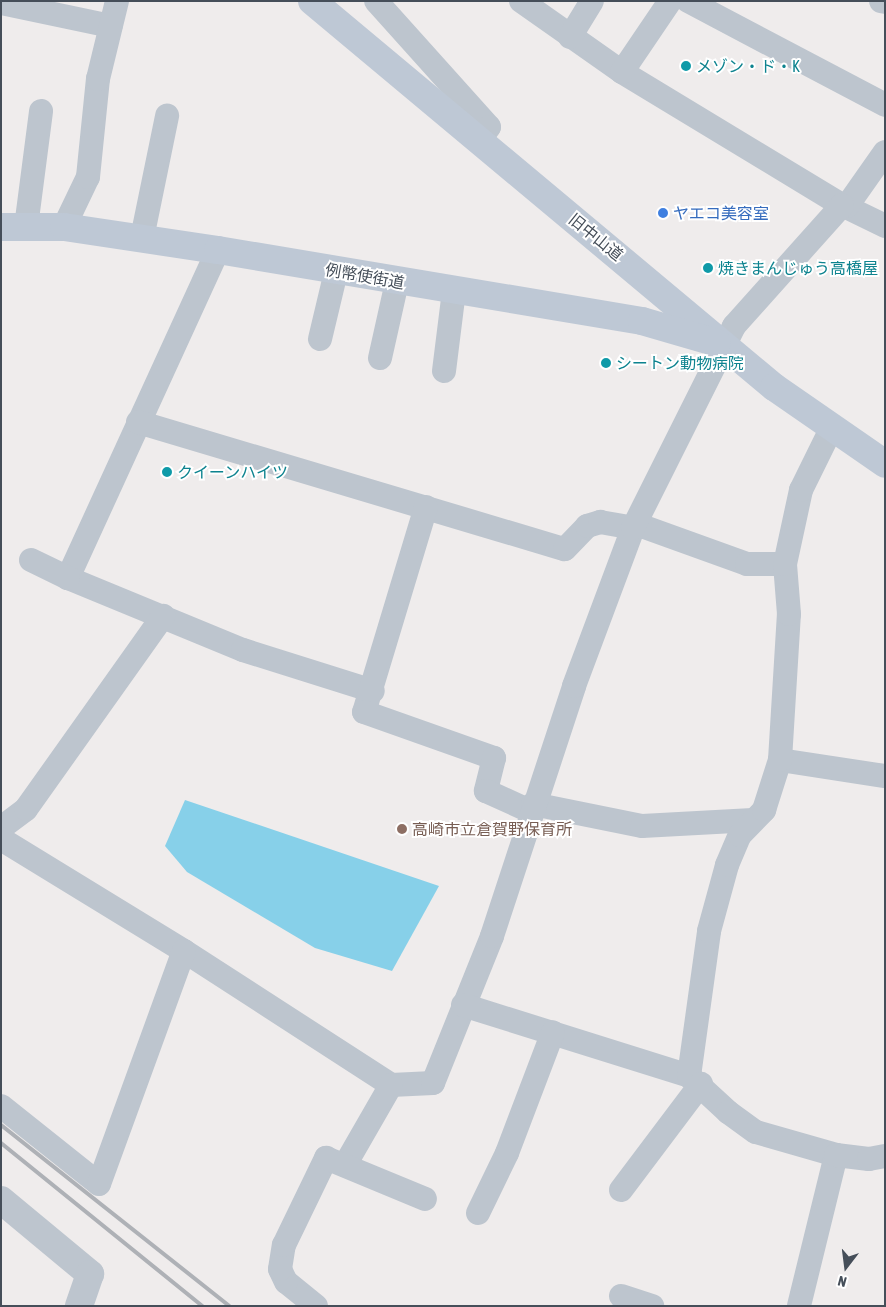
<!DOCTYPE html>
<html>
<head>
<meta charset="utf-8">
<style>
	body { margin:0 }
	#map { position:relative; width:886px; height:1307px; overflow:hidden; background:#efecec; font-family:"Asap Condensed","Noto Sans JP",sans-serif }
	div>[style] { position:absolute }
	.water>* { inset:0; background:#87d0e9 }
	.minor>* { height:24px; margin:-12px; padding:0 12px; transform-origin:12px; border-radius:12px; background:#bdc5ce }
	.tertiary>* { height:28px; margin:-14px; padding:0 14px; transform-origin:14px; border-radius:14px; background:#bdc5ce }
	.secondary>* { height:28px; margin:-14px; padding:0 14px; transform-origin:14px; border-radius:14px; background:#bec8d5 }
	.rail>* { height:4px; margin:-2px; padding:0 2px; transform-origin:2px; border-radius:2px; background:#aeb1b6 }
	.dots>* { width:14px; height:14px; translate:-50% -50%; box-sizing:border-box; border:2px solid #fff; border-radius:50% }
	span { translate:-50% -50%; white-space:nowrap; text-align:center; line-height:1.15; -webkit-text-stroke:4px #fff; paint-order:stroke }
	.culture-label { font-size:16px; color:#0d838f }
	.left { translate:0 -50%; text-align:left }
	.shop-label { font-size:16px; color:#366cbe }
	.street-label { font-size:16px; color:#454e59 }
	.education-label { font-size:16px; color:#785e54 }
	.frame { position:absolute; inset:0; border:2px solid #454e59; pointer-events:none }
	.north { position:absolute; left:821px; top:1242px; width:50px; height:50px; -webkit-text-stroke:4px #fff; paint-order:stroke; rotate:195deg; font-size:14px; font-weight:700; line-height:20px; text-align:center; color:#454e59 }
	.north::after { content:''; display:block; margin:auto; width:18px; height:22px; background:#454e59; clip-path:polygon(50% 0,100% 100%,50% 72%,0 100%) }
</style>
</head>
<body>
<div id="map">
	<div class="water">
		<div style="clip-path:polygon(185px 800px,439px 886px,392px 971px,315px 948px,187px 872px,165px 846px)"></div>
	</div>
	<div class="minor">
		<div style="left:376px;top:1px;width:169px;rotate:48.1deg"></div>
		<div style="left:489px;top:127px;width:17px;rotate:126deg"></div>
		<div style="left:521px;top:1px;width:123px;rotate:35.1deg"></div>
		<div style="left:622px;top:72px;width:257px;rotate:31.2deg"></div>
		<div style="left:842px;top:205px;width:48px;rotate:26deg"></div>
		<div style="left:688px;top:1px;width:223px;rotate:27.8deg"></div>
		<div style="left:881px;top:1px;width:4px;rotate:14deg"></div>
		<div style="left:1px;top:3px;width:112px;rotate:11.8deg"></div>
		<div style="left:570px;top:37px;width:42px;rotate:-58.6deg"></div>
		<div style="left:622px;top:72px;width:86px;rotate:-55.9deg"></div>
		<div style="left:847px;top:206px;width:66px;rotate:-54.9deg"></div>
		<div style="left:26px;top:227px;width:117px;rotate:-82.6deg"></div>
		<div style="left:64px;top:227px;width:55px;rotate:-64.4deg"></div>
		<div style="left:88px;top:177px;width:99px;rotate:-84.2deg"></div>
		<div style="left:98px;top:79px;width:80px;rotate:-76.3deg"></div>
		<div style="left:142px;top:238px;width:125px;rotate:-78.4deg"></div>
		<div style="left:218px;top:250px;width:361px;rotate:114.6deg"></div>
		<div style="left:68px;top:578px;width:189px;rotate:22.4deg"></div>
		<div style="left:243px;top:650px;width:136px;rotate:17.5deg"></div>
		<div style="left:320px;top:339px;width:69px;rotate:-76.6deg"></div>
		<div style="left:380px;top:358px;width:78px;rotate:-77.4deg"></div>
		<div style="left:444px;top:371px;width:81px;rotate:-82.9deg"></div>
		<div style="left:138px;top:422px;width:445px;rotate:16.6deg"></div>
		<div style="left:565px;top:549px;width:32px;rotate:-46deg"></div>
		<div style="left:587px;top:526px;width:14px;rotate:-17deg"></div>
		<div style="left:600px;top:522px;width:34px;rotate:10deg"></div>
		<div style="left:426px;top:507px;width:214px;rotate:106.8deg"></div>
		<div style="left:364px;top:712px;width:138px;rotate:19.5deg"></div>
		<div style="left:494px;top:758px;width:34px;rotate:104deg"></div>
		<div style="left:486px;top:791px;width:51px;rotate:24.5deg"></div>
		<div style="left:636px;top:524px;width:118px;rotate:19.8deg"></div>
		<div style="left:747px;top:564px;width:38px"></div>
		<div style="left:31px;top:560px;width:41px;rotate:25.9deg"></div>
		<div style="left:780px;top:760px;width:106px;rotate:8.7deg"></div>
		<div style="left:533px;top:804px;width:111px;rotate:11.4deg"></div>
		<div style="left:642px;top:826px;width:111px;rotate:-3.1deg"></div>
		<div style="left:1px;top:828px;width:31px;rotate:-37deg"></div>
		<div style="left:26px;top:809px;width:237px;rotate:-54.6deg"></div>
		<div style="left:1px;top:839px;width:215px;rotate:31.5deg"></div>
		<div style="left:184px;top:951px;width:247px;rotate:32.9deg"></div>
		<div style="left:391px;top:1085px;width:42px;rotate:-2.7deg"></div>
		<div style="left:433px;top:1083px;width:158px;rotate:-68.1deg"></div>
		<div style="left:492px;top:936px;width:263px;rotate:-71.8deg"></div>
		<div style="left:574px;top:686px;width:169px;rotate:-69.5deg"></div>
		<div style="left:633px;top:528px;width:226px;rotate:-63.4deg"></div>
		<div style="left:734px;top:326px;width:162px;rotate:-48.2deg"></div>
		<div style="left:463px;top:1005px;width:237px;rotate:17.4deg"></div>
		<div style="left:689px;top:1076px;width:53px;rotate:42.7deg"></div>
		<div style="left:728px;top:1112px;width:34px;rotate:36deg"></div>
		<div style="left:756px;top:1132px;width:83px;rotate:16deg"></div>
		<div style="left:836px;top:1155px;width:155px;rotate:103.8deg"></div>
		<div style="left:689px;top:1076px;width:146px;rotate:-82.1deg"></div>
		<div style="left:709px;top:931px;width:68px;rotate:-74.7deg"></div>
		<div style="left:727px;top:865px;width:33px;rotate:-67deg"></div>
		<div style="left:740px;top:835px;width:35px;rotate:-46deg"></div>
		<div style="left:764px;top:810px;width:52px;rotate:-72.3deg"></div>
		<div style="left:780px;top:760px;width:146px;rotate:-86.5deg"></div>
		<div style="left:789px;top:614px;width:50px;rotate:-94.6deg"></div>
		<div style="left:785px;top:564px;width:76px;rotate:-77.8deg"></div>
		<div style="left:801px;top:490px;width:68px;rotate:-63.8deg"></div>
		<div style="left:1px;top:1106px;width:125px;rotate:38.5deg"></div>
		<div style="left:99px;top:1184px;width:248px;rotate:-70deg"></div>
		<div style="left:836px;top:1155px;width:33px;rotate:7deg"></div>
		<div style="left:869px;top:1159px;width:16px;rotate:-11deg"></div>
		<div style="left:345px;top:1165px;width:92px;rotate:-60.1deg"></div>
		<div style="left:621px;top:1190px;width:133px;rotate:-53deg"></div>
		<div style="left:478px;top:1213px;width:67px;rotate:-64.2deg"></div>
		<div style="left:507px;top:1153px;width:129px;rotate:-69.2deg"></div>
		<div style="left:621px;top:1296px;width:33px;rotate:18deg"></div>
		<div style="left:316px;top:1306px;width:38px;rotate:-141deg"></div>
		<div style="left:286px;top:1282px;width:14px;rotate:-115deg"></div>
		<div style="left:280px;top:1269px;width:24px;rotate:-81deg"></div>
		<div style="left:284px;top:1245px;width:97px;rotate:-64.2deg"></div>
		<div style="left:326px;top:1158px;width:107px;rotate:22.5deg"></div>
	</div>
	<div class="tertiary">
		<div style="left:1px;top:1200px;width:116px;rotate:39.7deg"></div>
		<div style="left:90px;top:1274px;width:34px;rotate:109deg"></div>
	</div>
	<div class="secondary">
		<div style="left:312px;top:1px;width:602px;rotate:39.88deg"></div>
		<div style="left:774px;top:387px;width:135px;rotate:34.7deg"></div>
		<div style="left:1px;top:227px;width:63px"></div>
		<div style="left:64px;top:227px;width:156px;rotate:8.5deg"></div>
		<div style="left:218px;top:250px;width:430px;rotate:9.5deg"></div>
		<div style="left:642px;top:321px;width:78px;rotate:16.3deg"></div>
	</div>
	<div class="rail">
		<div style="left:1px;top:1125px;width:291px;rotate:38.4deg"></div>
		<div style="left:1px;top:1143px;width:259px;rotate:39deg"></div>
	</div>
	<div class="dots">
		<div style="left:686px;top:66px;background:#0f9aa8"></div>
		<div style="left:663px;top:213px;background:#3f7fe0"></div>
		<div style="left:708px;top:268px;background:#0f9aa8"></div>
		<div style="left:606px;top:363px;background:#0f9aa8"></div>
		<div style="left:167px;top:472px;background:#0f9aa8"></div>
		<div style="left:402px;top:829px;background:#8d6e63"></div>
	</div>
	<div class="culture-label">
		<span class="left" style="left:696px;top:66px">メゾン・ド・K</span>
		<span class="left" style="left:718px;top:268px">焼きまんじゅう高橋屋</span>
		<span class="left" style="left:616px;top:363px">シートン動物病院</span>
		<span class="left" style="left:177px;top:472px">クイーンハイツ</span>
	</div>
	<div class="shop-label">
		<span class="left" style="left:673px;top:213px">ヤエコ美容室</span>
	</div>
	<div class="street-label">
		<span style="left:596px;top:237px;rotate:39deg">旧中山道</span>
		<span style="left:365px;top:276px;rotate:10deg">例幣使街道</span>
	</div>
	<div class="education-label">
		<span class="left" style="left:412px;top:829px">高崎市立倉賀野保育所</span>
	</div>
	<div class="frame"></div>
	<div class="north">N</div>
</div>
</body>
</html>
